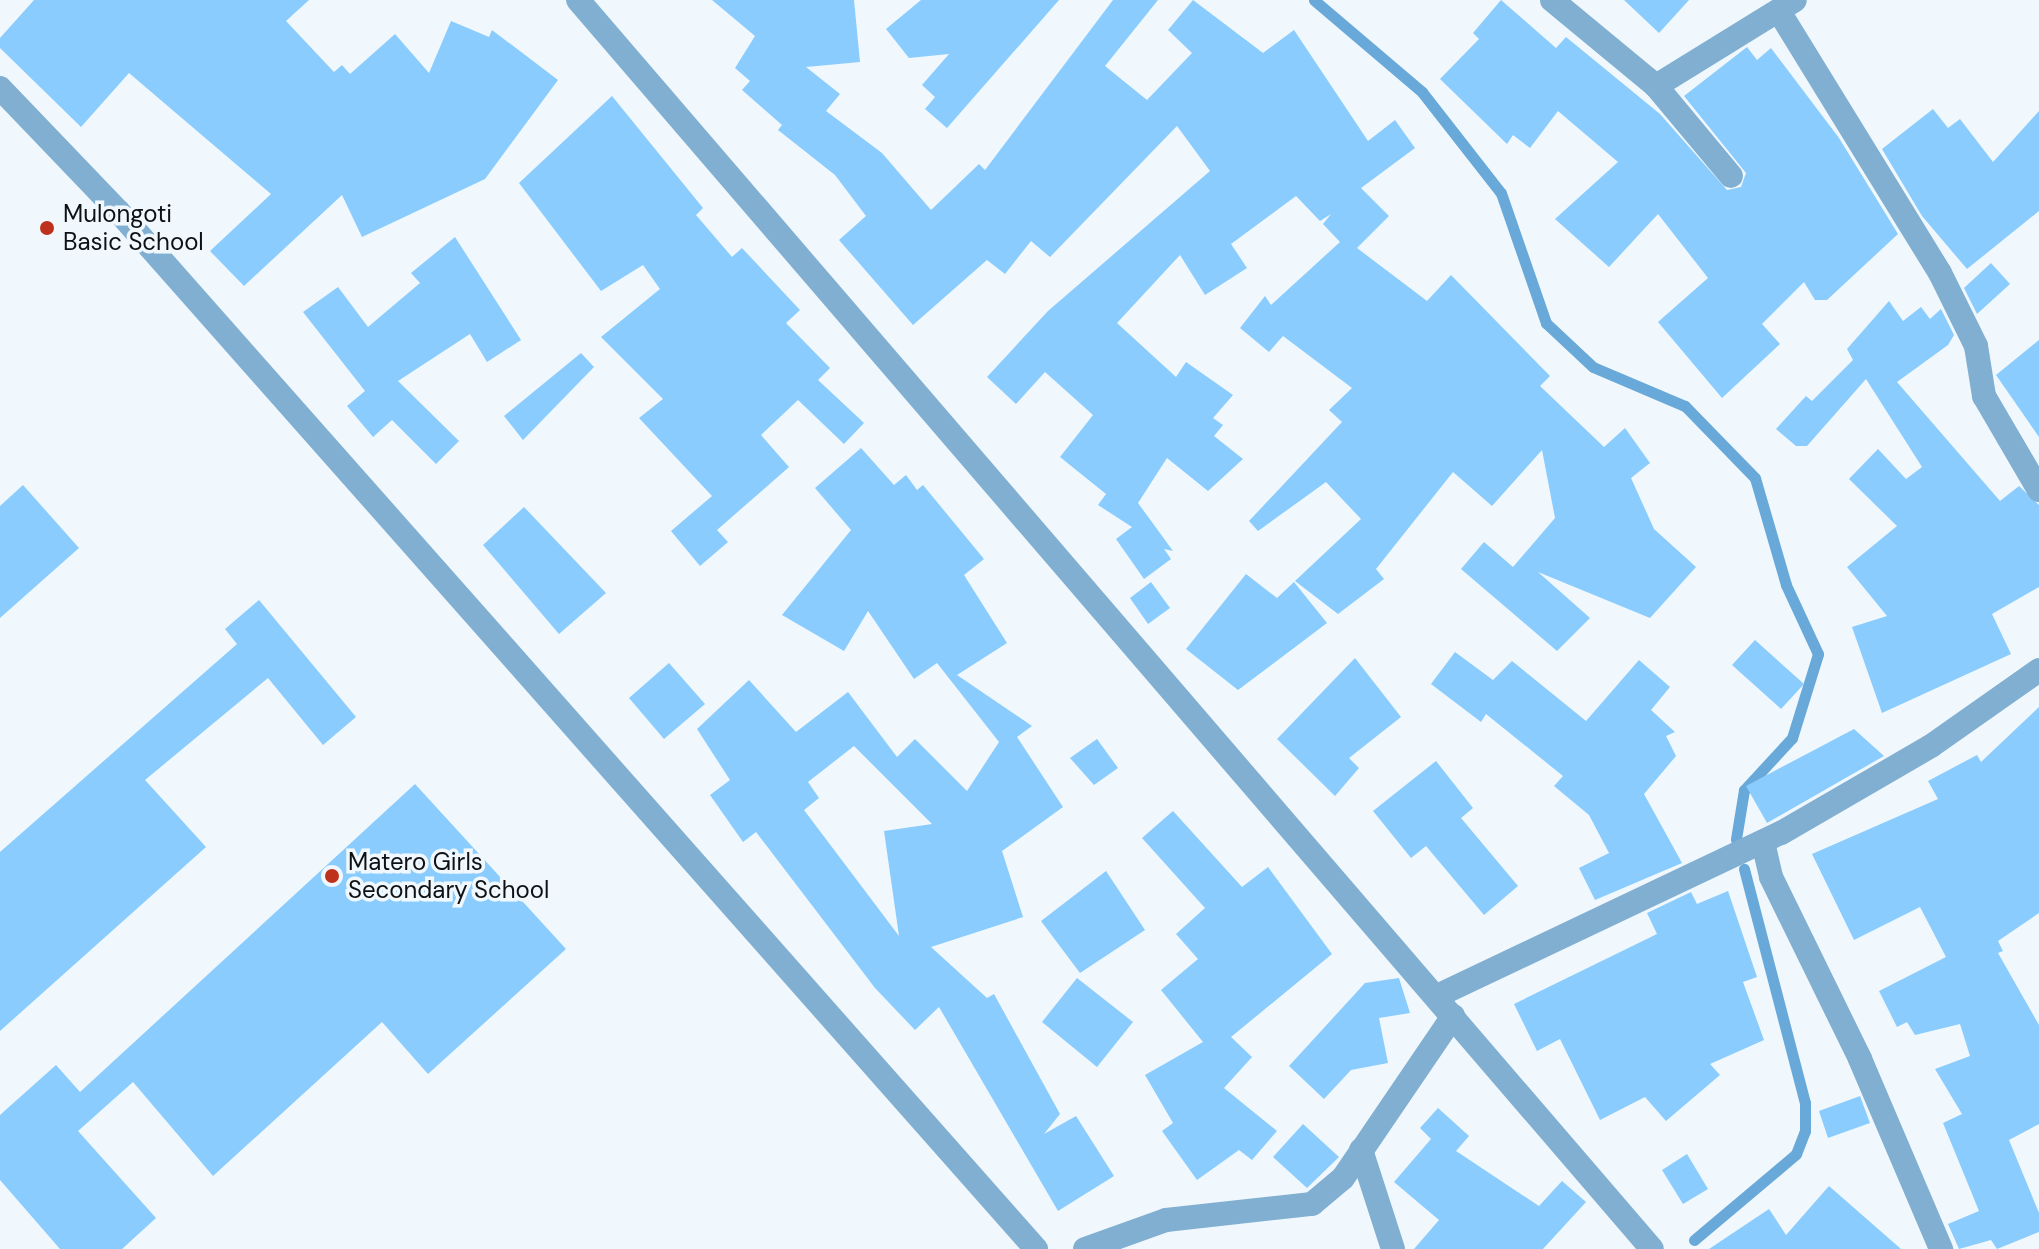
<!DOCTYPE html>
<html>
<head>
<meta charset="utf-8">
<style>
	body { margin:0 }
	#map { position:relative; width:2039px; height:1249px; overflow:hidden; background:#f0f8fd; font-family:"DM Sans",sans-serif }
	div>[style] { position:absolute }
	.stream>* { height:11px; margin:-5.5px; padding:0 5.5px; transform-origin:5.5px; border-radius:5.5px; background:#68a9d9 }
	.building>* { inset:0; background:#8accfd }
	.minor>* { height:24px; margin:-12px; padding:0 12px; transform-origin:12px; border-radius:12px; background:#81afd2 }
	.dots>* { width:22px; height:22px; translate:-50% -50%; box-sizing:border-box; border:4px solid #f0f8fd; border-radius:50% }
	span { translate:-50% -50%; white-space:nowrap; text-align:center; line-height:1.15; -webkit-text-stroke:7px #f0f8fd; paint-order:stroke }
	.poi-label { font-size:24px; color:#0d1114 }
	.left { translate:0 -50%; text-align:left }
</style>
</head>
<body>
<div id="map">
	<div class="stream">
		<div style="left:1314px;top:0;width:142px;rotate:40.4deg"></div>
		<div style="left:1422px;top:92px;width:128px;rotate:52deg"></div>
		<div style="left:1501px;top:193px;width:138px;rotate:70.9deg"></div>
		<div style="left:1546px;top:323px;width:64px;rotate:43.1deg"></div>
		<div style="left:1593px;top:367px;width:100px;rotate:23deg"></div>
		<div style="left:1685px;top:406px;width:100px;rotate:45.8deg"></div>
		<div style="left:1755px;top:478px;width:111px;rotate:73.8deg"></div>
		<div style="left:1786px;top:585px;width:76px;rotate:65.1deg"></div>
		<div style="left:1818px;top:654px;width:88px;rotate:107.2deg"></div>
		<div style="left:1792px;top:738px;width:71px;rotate:132.7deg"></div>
		<div style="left:1744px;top:790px;width:50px;rotate:99.3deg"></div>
		<div style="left:1694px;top:1240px;width:133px;rotate:-40.1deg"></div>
		<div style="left:1796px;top:1154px;width:25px;rotate:-69deg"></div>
		<div style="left:1805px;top:1131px;width:28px;rotate:-90deg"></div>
		<div style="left:1805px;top:1103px;width:242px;rotate:-104.6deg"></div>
	</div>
	<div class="building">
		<div style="clip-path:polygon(34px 0,309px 0,286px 21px,334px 72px,342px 65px,350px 74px,395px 34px,429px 73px,451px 21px,489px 37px,492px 30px,558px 80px,485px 179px,362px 237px,342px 195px,244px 286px,210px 251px,271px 194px,129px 73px,81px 127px,0 48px,0 38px)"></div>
		<div style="clip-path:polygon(712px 0,854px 0,860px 62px,806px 67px,840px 94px,826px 111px,882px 153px,931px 210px,979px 164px,985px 170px,1113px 0,1158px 0,1105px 66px,1147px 100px,1192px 53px,1168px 30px,1193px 0,1263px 53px,1294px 30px,1368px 141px,1395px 120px,1415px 148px,1361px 188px,1389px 216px,1357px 248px,1427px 301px,1451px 275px,1550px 376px,1540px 386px,1604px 447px,1625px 428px,1650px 463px,1631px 478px,1654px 529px,1696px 567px,1650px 618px,1538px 572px,1590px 618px,1557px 651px,1461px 569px,1484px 542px,1513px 567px,1555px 518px,1542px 450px,1492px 506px,1453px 472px,1376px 569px,1384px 579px,1338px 614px,1295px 581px,1361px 519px,1326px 482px,1258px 531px,1249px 521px,1342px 422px,1329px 410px,1352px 388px,1283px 336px,1269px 352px,1240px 328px,1265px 296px,1271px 305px,1340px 242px,1323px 224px,1331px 214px,1320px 221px,1296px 196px,1231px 244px,1247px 268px,1205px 295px,1180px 255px,1117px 323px,1176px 377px,1186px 362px,1233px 395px,1213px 418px,1223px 425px,1214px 436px,1243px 459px,1208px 491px,1167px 458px,1138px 503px,1173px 551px,1164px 549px,1171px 559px,1144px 579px,1116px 539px,1132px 527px,1098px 505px,1106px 494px,1060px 457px,1093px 415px,1045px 372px,1016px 404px,987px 377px,1048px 311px,1210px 171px,1177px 126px,1050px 257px,1031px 241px,1005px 274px,987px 260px,913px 325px,839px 240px,866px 216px,835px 175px,778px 130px,782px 125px,742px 90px,750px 81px,735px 68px,755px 36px)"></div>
		<div style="clip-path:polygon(921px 0,1059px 0,947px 128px,925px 109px,935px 97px,922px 85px,949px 54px,909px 58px,886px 29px)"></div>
		<div style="clip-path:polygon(1501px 0,1556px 48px,1566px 37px,1660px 114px,1727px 190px,1741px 187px,1746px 173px,1684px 96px,1747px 47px,1757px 60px,1771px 48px,1839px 138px,1898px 234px,1827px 300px,1815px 300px,1804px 282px,1762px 324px,1780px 344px,1722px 398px,1658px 322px,1708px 278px,1658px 214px,1609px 267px,1555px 219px,1618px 162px,1558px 111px,1530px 148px,1513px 135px,1507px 144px,1440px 79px,1479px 39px,1473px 33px)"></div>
		<div style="clip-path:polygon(1624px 0,1689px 0,1659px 33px)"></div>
		<div style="clip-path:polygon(612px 96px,703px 208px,696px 215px,732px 257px,742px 248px,800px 310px,786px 323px,830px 368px,818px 380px,864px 423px,844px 444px,798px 400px,761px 435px,789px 467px,717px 530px,728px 542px,700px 566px,671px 531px,712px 496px,639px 418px,663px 399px,601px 337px,660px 289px,643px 265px,601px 291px,519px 183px)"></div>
		<div style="clip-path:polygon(1933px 109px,1948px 128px,1960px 119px,1993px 162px,2039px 111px,2039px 211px,1967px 269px,1922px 216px,1882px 149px)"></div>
		<div style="clip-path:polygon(455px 237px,521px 340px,487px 362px,470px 334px,398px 381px,459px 441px,436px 464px,392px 420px,373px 437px,347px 406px,365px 391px,303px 312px,338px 287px,368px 327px,420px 283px,411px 273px)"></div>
		<div style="clip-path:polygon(1991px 263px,2010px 284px,1977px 314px,1964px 288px)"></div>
		<div style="clip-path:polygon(1889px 301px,1903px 321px,1921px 307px,1930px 319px,1941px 309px,1954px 335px,1948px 345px,1897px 382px,2000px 501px,2019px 486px,2039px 505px,2039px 587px,1992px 614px,2011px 654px,1882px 713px,1852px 627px,1887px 616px,1847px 567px,1897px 526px,1849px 479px,1878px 449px,1906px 479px,1922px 467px,1866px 379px,1807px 446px,1796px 446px,1776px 429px,1806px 396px,1812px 401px,1853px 360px,1847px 349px)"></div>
		<div style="clip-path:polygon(2039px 340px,2039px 437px,1996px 375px)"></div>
		<div style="clip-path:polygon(581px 353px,594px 367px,523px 440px,504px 416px)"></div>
		<div style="clip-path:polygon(evenodd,861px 448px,894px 485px,906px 475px,917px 490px,923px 485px,984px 559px,964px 575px,1007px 643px,957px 675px,1032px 726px,1017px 737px,1063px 807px,1002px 851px,1023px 917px,931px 947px,987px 998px,994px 994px,1060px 1114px,1044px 1134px,1076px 1116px,1114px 1176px,1058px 1211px,939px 1007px,915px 1030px,875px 988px,756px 832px,743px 842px,710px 795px,730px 780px,697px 729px,749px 680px,796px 732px,848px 692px,897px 757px,915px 739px,967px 791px,999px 742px,937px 663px,914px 679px,868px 611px,844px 651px,782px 615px,851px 530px,815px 488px,861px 448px,854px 746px,932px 824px,884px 831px,899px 936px,804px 810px,819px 798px,808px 782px,854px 746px)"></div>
		<div style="clip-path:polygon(23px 485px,79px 548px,0 618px,0 506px)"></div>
		<div style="clip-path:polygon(524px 507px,606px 593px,559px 634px,483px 545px)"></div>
		<div style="clip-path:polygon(1246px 574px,1277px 598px,1294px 582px,1327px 623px,1238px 690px,1186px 649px)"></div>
		<div style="clip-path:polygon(1151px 582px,1170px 608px,1148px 624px,1130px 598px)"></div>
		<div style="clip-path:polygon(259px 600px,356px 717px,323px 745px,268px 678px,145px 780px,206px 847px,0 1031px,0 852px,237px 644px,225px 629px)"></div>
		<div style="clip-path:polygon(1755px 640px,1804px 684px,1781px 709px,1732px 665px)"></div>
		<div style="clip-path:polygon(1455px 652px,1493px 680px,1512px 661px,1586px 721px,1639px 660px,1670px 687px,1651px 710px,1675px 732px,1666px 736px,1676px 756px,1644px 794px,1682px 863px,1595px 900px,1579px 868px,1609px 853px,1589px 815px,1554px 786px,1563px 776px,1486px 714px,1481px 722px,1431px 684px)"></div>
		<div style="clip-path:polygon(1355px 658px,1401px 717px,1349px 758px,1359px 768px,1335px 796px,1277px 739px)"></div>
		<div style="clip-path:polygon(669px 663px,705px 704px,664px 739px,629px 698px)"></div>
		<div style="clip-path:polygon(2039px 707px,2039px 913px,1998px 941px,2003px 951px,1998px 953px,2039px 1025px,2039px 1124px,2009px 1140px,2039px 1213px,2039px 1232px,1997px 1249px,1991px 1240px,1959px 1249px,1948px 1224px,1979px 1211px,1943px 1123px,1962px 1114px,1935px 1069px,1970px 1056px,1960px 1024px,1915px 1035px,1907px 1022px,1897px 1027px,1879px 991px,1946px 957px,1920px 907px,1854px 940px,1812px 854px,1938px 799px,1928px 781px,1977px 755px,1981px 762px)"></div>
		<div style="clip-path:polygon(1854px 729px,1884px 756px,1767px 823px,1746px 786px)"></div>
		<div style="clip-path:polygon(1097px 739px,1118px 768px,1094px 785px,1070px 758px)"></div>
		<div style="clip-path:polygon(1436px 761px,1473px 808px,1461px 818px,1518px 886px,1484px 915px,1426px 846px,1411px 858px,1373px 811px)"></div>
		<div style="clip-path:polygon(415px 784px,566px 949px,428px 1074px,382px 1022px,213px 1176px,133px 1082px,78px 1131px,156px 1218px,122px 1249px,60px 1249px,0 1180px,0 1115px,56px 1065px,80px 1092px)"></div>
		<div style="clip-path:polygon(1173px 811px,1242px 887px,1268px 867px,1332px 954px,1231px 1037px,1252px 1057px,1224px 1088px,1277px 1131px,1252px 1160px,1239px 1150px,1197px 1180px,1162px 1131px,1173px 1123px,1145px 1075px,1203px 1042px,1161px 990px,1198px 959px,1176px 934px,1205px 908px,1142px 838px)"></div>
		<div style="clip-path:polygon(1106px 871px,1145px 930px,1080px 973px,1041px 921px)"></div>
		<div style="clip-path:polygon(1728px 891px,1757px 977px,1743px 982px,1764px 1040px,1710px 1064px,1720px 1075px,1666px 1121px,1645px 1097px,1600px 1120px,1560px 1039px,1537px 1051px,1514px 1004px,1657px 934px,1647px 913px,1691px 892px,1697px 904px)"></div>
		<div style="clip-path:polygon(1077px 978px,1133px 1022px,1097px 1067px,1042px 1022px)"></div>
		<div style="clip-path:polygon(1399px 978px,1410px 1013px,1379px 1018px,1388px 1063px,1351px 1070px,1324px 1099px,1289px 1066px,1365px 983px)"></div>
		<div style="clip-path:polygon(1860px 1096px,1870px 1123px,1828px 1138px,1819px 1111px)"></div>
		<div style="clip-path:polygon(1438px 1108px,1469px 1136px,1456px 1151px,1539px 1206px,1562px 1181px,1586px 1202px,1543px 1249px,1414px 1249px,1439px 1220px,1394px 1182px,1431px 1139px,1420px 1128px)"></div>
		<div style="clip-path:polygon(1303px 1124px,1339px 1157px,1307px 1188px,1273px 1157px)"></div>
		<div style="clip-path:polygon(1687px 1154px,1708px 1189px,1683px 1204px,1662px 1170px)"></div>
		<div style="clip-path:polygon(1829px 1186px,1901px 1249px,1709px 1249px,1769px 1209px,1786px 1235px)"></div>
	</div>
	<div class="minor">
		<div style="left:578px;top:0;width:1647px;rotate:49.31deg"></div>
		<div style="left:1552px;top:0;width:135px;rotate:39.6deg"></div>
		<div style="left:1656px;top:86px;width:163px;rotate:-31.7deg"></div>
		<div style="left:1780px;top:13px;width:305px;rotate:58.4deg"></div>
		<div style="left:1940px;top:273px;width:81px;rotate:63.7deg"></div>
		<div style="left:1976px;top:346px;width:51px;rotate:80.9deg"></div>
		<div style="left:1984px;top:396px;width:109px;rotate:59.7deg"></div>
		<div style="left:1656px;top:86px;width:117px;rotate:50.2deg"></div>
		<div style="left:0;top:88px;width:170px;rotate:46.2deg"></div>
		<div style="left:118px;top:211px;width:1386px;rotate:48.51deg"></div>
		<div style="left:1763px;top:842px;width:36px;rotate:77deg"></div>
		<div style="left:1771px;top:877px;width:203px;rotate:63.9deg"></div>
		<div style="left:1860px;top:1059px;width:207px;rotate:66.9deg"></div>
		<div style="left:1437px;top:996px;width:381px;rotate:-25.4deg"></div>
		<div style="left:1781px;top:833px;width:173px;rotate:-30.1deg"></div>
		<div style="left:1931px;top:746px;width:132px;rotate:-35.1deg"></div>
		<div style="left:1361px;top:1150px;width:104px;rotate:72.1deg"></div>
		<div style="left:1085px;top:1249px;width:86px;rotate:-19.7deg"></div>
		<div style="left:1166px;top:1220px;width:147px;rotate:-6.3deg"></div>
		<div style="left:1312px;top:1204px;width:40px;rotate:-40deg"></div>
		<div style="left:1343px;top:1178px;width:196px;rotate:-55.8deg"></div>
	</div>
	<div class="dots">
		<div style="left:47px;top:228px;background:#be321d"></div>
		<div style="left:332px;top:876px;background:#be321d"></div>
	</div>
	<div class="poi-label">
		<span class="left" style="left:63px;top:228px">Mulongoti<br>Basic School</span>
		<span class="left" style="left:348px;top:876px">Matero Girls<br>Secondary School</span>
	</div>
</div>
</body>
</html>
